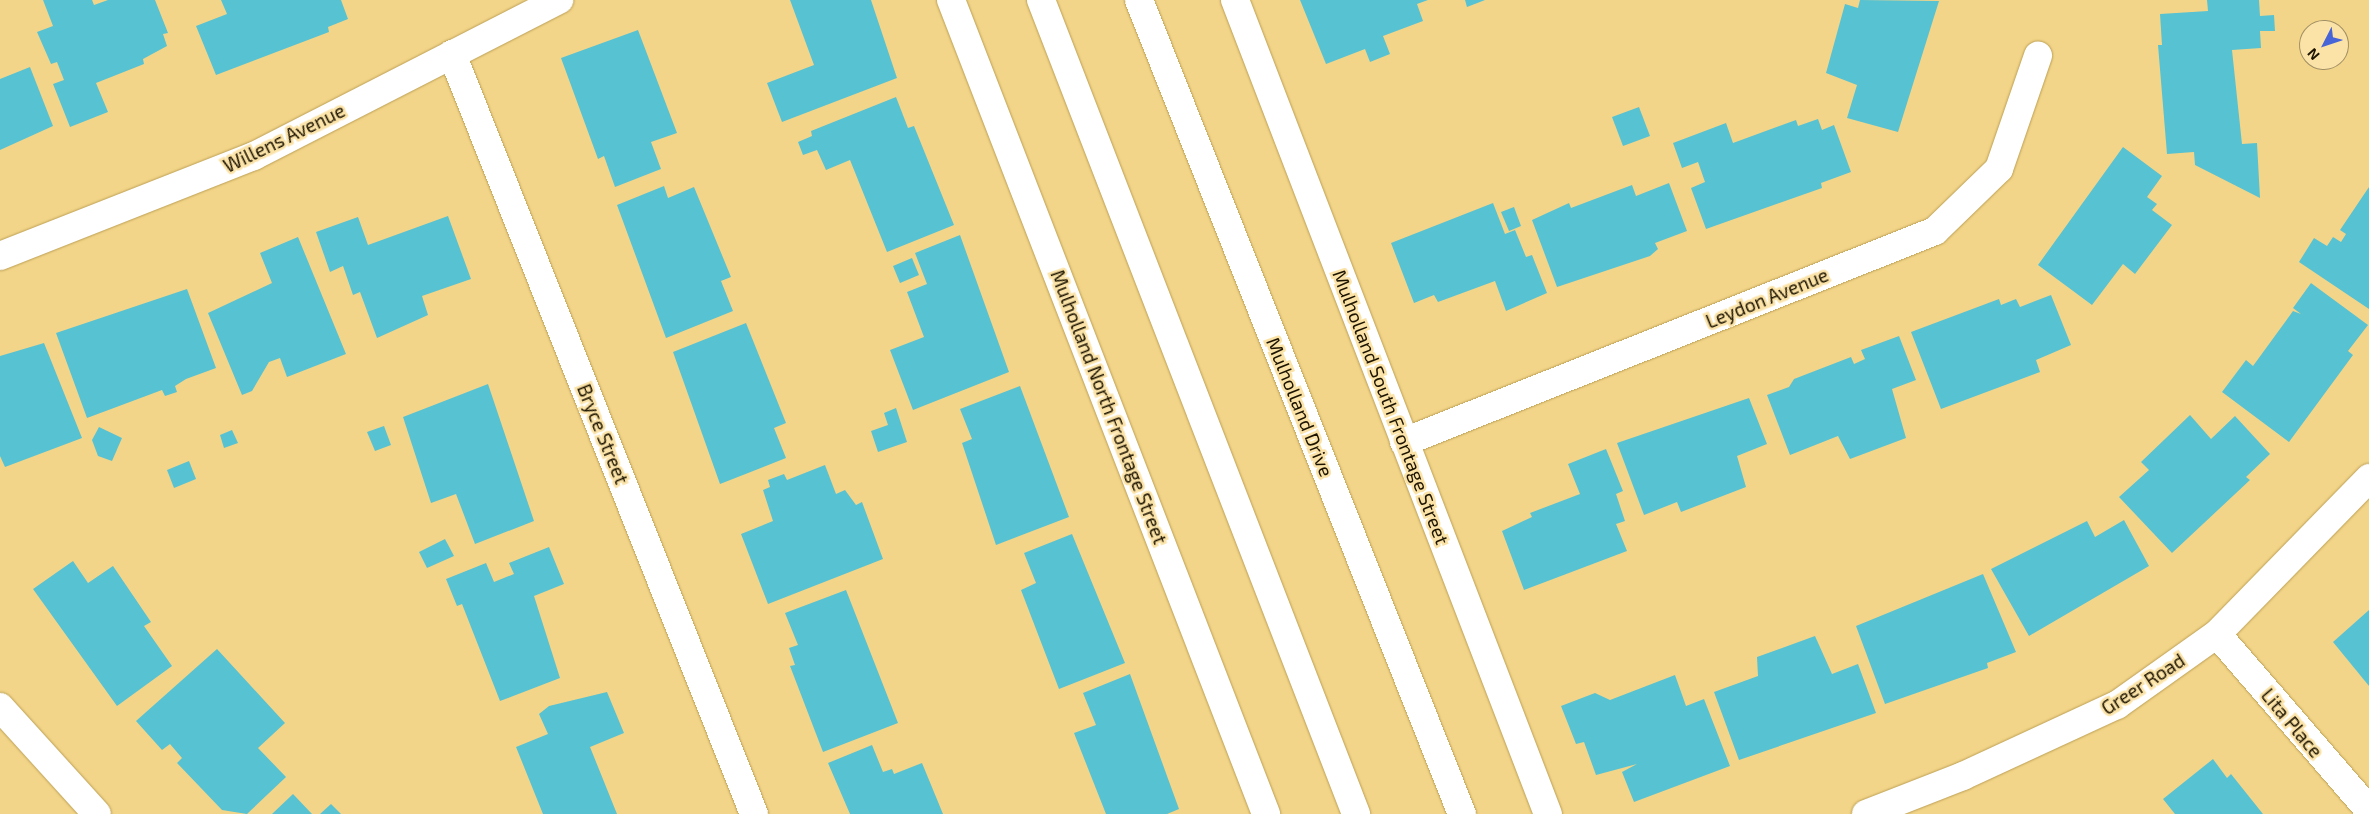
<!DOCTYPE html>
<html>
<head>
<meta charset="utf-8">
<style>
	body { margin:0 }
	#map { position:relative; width:2369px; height:814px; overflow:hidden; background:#f3d589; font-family:"Exo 2",sans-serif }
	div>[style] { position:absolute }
	.building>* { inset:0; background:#57c2d2 }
	.roads { filter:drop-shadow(0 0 1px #bca055) drop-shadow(0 0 1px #bca055) }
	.minor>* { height:28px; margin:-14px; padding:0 14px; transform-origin:14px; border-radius:14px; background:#fff }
	.secondary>* { height:28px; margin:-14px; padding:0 14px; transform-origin:14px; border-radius:14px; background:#fff }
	span { translate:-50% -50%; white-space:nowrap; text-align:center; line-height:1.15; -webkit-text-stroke:5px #fbe3a8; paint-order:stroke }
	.street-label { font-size:19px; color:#1d1400 }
	.north { position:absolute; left:2299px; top:20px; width:50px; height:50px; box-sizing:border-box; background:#fbe3a8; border:1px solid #a29065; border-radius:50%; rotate:229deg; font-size:14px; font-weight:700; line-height:20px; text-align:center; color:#1d1400 }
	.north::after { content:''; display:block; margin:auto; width:18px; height:22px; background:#4865d8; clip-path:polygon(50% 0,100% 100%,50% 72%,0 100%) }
</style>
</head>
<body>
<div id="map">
	<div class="building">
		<div style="clip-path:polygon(43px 0,92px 0,94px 5px,108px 0,155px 0,168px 33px,163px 34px,167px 46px,143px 59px,144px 64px,96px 83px,108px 112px,70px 127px,53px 84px,64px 80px,57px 62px,51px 64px,37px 32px,53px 26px)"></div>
		<div style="clip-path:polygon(221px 0,341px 0,348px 19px,328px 27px,329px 32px,216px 75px,196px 26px,227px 14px)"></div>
		<div style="clip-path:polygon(790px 0,871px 0,897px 78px,782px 122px,767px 83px,814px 65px)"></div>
		<div style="clip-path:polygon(1300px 0,1428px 0,1417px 4px,1423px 21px,1383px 36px,1390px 54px,1370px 62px,1365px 49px,1326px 64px)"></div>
		<div style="clip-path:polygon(1465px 0,1485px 0,1467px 7px)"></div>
		<div style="clip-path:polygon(1860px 0,1939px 1px,1898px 132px,1847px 118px,1857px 85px,1826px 73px,1845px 4px,1858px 8px)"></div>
		<div style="clip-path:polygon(2207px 0,2259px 0,2260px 16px,2274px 15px,2275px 31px,2260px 31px,2261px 48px,2232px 50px,2242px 144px,2257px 143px,2260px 198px,2195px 165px,2194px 152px,2167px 154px,2158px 45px,2162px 45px,2160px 14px,2208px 11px)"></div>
		<div style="clip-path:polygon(638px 30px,677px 133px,651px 142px,661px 169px,615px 187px,604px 156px,598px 159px,561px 58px)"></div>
		<div style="clip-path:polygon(30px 67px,53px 126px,0 150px,0 79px)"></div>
		<div style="clip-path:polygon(896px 97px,908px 128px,914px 126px,954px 225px,887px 252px,850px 160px,826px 170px,817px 150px,803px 155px,798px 142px,812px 136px,811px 131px)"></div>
		<div style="clip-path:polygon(1639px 107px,1650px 136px,1623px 146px,1612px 117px)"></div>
		<div style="clip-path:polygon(1818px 119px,1822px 130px,1834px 125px,1851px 172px,1821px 183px,1822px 188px,1706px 229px,1691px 188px,1705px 182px,1698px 162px,1682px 168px,1673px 143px,1726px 123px,1733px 143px,1796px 120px,1798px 126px)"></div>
		<div style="clip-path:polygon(2123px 147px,2162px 176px,2147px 197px,2157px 204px,2152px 210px,2172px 225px,2135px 274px,2123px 264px,2092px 305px,2038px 265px)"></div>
		<div style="clip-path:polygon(1669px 183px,1687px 231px,1655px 243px,1658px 249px,1650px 256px,1557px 287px,1532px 220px,1569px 203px,1571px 208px,1632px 185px,1636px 196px)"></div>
		<div style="clip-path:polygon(664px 186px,668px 198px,694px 187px,731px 277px,721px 281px,733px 311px,666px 338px,617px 205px)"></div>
		<div style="clip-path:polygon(2369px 187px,2369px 309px,2299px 262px,2314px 238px,2327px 246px,2333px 237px,2341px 242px,2346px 234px,2340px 230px)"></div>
		<div style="clip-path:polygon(1493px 203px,1505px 234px,1515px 230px,1526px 257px,1532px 255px,1547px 293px,1506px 311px,1495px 281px,1438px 302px,1434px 295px,1414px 303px,1391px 243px)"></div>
		<div style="clip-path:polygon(1514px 207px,1521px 226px,1509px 231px,1501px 212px)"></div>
		<div style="clip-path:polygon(448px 216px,471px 279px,422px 296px,428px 315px,377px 338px,360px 292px,353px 295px,343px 266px,330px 272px,316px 232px,358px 217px,368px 245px)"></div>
		<div style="clip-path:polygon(960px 235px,1009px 372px,913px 410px,890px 350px,924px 337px,907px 292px,927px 284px,915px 253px)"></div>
		<div style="clip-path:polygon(298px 237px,346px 354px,287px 377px,280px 358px,269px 362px,252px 391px,242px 395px,208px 313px,272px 283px,260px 253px)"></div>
		<div style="clip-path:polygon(912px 258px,919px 275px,900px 283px,893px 266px)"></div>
		<div style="clip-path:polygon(2311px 283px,2368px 325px,2348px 351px,2353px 355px,2289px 442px,2222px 392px,2246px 360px,2253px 366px,2293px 311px,2301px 314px,2293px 308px)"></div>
		<div style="clip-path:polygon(187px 289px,216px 368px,186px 379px,175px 386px,177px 392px,165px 396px,162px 390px,87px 418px,56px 333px)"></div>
		<div style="clip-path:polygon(2051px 295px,2071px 345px,2036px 360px,2040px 372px,1941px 409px,1911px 332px,1999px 299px,2001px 305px,2016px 299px,2020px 307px)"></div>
		<div style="clip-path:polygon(746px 323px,786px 423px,774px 428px,786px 458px,720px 484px,673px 352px)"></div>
		<div style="clip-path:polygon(1899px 336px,1916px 380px,1892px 389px,1906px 438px,1850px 459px,1838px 436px,1790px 455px,1767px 395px,1789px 387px,1794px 379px,1851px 357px,1854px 364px,1865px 359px,1861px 350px)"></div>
		<div style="clip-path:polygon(44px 343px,82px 438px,5px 467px,0 456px,0 356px)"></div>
		<div style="clip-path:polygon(488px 384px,534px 521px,475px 544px,456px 494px,431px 503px,403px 417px)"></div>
		<div style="clip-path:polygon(1020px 386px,1069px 517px,996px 545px,962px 443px,972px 439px,960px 409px)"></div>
		<div style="clip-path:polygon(1749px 398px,1767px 444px,1737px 456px,1746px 487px,1681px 512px,1677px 502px,1644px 515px,1617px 443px)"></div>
		<div style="clip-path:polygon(896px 408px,907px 442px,878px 452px,871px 431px,888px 425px,884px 413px)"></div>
		<div style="clip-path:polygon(2190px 415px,2211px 439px,2235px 416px,2270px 454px,2246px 477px,2250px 480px,2172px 553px,2119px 497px,2149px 470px,2141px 462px)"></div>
		<div style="clip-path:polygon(384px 426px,391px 445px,375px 451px,367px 432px)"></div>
		<div style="clip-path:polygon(99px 427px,122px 438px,112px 461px,98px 456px,92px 440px)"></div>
		<div style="clip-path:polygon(232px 430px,238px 443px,224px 448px,220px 435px)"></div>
		<div style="clip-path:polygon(1606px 449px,1623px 491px,1616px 494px,1625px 521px,1616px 524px,1627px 551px,1524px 590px,1502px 531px,1532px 517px,1530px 513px,1580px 494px,1568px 464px)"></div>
		<div style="clip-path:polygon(189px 461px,196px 479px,174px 488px,167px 470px)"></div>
		<div style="clip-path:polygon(825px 465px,836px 494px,845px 490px,856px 505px,862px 502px,883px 559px,768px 604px,741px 534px,773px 521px,763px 490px,770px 487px,768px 480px,784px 474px,787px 480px)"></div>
		<div style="clip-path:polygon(2124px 520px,2149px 566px,2029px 636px,1991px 569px,2087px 521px,2095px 537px)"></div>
		<div style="clip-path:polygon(1072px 534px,1125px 663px,1059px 689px,1021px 590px,1036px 583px,1024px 553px)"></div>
		<div style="clip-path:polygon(445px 539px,454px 556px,427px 568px,419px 552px)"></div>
		<div style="clip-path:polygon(549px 547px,564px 584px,534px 596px,560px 678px,500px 701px,462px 604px,457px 606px,446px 579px,486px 563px,494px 582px,514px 574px,509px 563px)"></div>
		<div style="clip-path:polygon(73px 561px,88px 583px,113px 566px,151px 622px,144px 626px,172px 666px,117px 706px,33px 589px)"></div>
		<div style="clip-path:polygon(1983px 574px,2016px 652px,1987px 663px,1988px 668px,1885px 704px,1856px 626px)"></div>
		<div style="clip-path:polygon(846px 590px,898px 723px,823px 752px,790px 666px,795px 665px,789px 648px,798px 645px,785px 613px)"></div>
		<div style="clip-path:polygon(2369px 610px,2369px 686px,2333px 642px)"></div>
		<div style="clip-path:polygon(1815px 636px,1832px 674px,1858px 664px,1876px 713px,1739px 760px,1714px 692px,1758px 676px,1757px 657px)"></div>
		<div style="clip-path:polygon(217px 649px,285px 723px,258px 748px,286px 777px,247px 814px,222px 810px,177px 763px,182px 758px,170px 744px,162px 750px,136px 721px)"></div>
		<div style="clip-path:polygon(1130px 674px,1179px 809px,1167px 814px,1106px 814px,1074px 733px,1096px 725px,1083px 693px)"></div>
		<div style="clip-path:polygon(1675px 675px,1686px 706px,1704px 699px,1730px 766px,1634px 802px,1622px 772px,1637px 764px,1596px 775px,1584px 742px,1576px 744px,1561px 706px,1595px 693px,1610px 700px)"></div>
		<div style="clip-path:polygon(607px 692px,624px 733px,590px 747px,617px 814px,543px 814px,516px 747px,548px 734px,539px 714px,549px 706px)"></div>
		<div style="clip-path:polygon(872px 745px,883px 772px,892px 769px,894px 774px,922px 763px,943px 814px,850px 814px,828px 763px)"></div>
		<div style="clip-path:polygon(2213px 759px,2227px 778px,2231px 774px,2263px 814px,2175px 814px,2163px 799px)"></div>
		<div style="clip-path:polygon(293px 794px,312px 814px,272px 814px)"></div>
		<div style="clip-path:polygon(331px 804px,341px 814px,320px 814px)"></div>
	</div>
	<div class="roads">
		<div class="minor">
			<div style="left:951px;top:0;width:873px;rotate:68.84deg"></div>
			<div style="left:1235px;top:0;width:872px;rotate:68.97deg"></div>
			<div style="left:452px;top:54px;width:818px;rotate:68.33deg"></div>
			<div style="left:0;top:256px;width:273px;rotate:-21.5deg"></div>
			<div style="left:254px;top:156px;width:343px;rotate:-27.1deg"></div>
			<div style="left:1404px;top:442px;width:571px;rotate:-21.67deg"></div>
			<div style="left:1935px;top:231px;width:89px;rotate:-44.1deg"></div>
			<div style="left:1999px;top:169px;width:120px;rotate:-71deg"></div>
			<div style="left:2217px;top:634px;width:233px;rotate:49.2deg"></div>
			<div style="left:0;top:707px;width:144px;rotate:47.8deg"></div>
			<div style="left:1866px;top:814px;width:104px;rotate:-21.4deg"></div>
			<div style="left:1963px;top:776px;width:170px;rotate:-24.8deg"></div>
			<div style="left:2117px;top:705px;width:123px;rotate:-35.4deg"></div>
			<div style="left:2217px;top:634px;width:218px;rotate:-45.7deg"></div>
		</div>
		<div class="secondary">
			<div style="left:1041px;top:0;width:873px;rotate:68.84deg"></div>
			<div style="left:1139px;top:0;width:876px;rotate:68.36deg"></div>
		</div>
	</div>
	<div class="street-label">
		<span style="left:284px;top:138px;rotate:-26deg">Willens Avenue</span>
		<span style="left:1767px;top:298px;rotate:-22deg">Leydon Avenue</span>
		<span style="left:1109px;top:407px;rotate:69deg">Mulholland North Frontage Street</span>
		<span style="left:1300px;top:407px;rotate:68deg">Mulholland Drive</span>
		<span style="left:1391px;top:407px;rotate:69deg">Mulholland South Frontage Street</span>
		<span style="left:603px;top:434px;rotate:68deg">Bryce Street</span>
		<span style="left:2143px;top:684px;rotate:-33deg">Greer Road</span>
		<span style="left:2292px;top:723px;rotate:50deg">Lita Place</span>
	</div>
	<div class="north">N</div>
</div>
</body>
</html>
